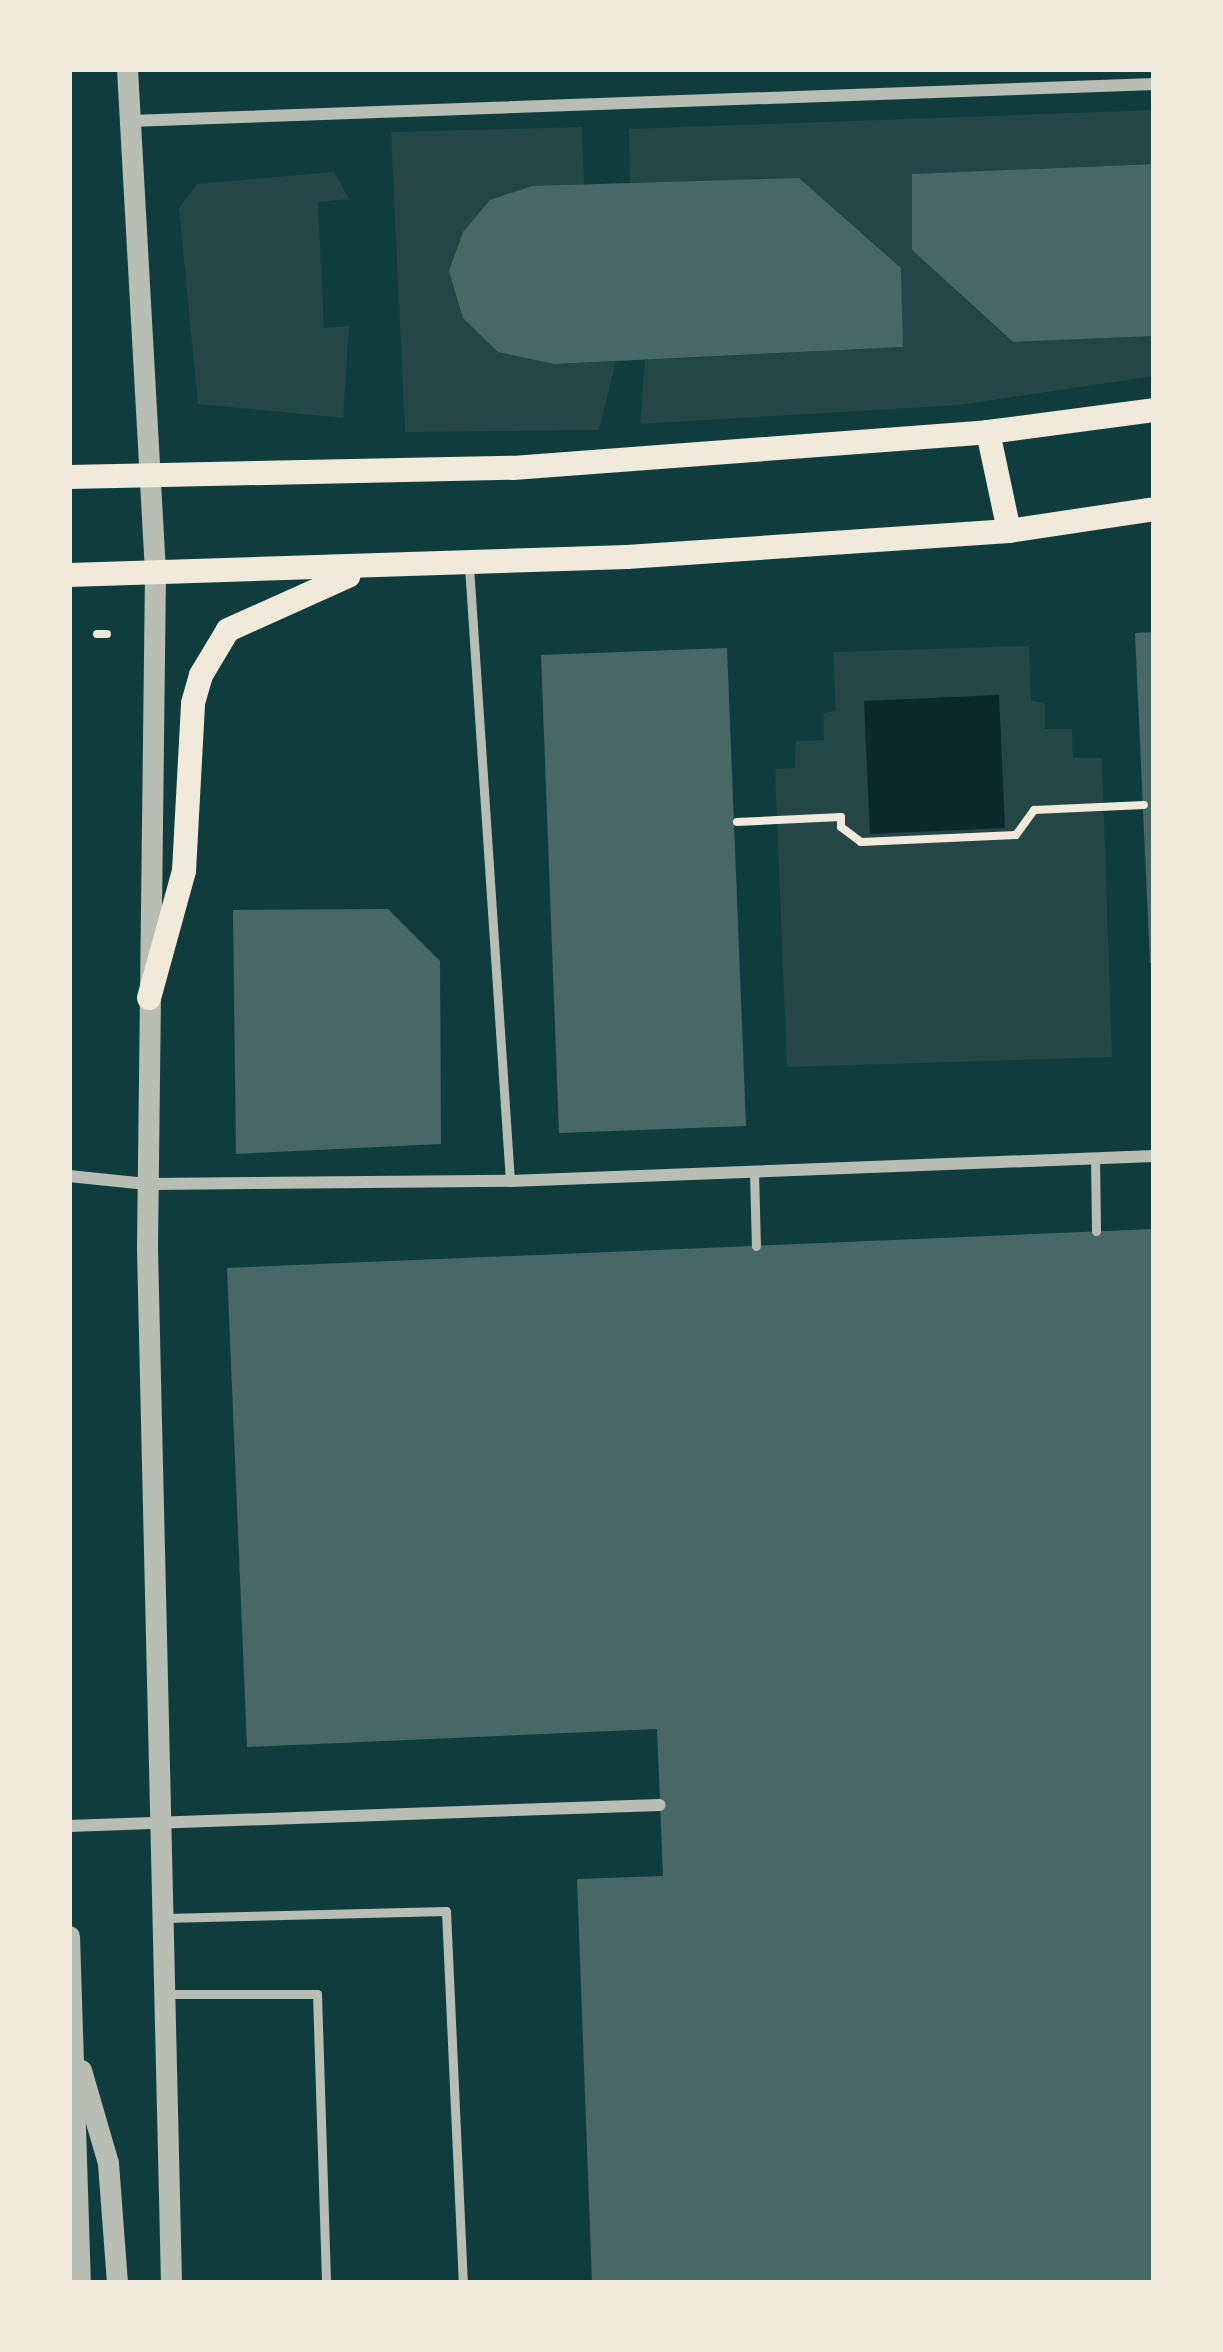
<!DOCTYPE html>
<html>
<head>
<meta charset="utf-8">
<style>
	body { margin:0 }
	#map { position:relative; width:1223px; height:2352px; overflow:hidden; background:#0f3d3e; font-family:"DejaVu Sans",sans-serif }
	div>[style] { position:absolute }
	.green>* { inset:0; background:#244646 }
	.water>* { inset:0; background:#0a2a2b }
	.building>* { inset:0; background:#486865 }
	.path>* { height:8px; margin:-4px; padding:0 4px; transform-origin:4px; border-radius:4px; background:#f1e9da }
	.service>* { height:9px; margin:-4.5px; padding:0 4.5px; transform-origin:4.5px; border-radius:4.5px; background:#b8beb3 }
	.minor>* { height:12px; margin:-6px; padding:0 6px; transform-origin:6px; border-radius:6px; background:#b8beb3 }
	.tertiary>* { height:21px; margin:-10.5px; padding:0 10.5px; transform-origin:10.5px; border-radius:10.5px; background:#b8beb3 }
	.secondary>* { height:24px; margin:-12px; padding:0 12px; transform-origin:12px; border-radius:12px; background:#f1e9da }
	span { translate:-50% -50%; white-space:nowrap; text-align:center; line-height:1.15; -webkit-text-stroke:9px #f1e9da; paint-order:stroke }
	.frame { position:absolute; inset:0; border:72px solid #f1e9da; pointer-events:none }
</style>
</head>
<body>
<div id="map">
	<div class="green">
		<div style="clip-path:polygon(1154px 110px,1154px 164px,913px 174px,912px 250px,1012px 342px,1154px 336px,1154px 376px,959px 405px,640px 424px,645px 360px,902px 347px,901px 268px,799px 178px,630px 184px,629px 129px)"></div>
		<div style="clip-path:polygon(582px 127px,584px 185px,490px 200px,449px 271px,498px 352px,554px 364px,616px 361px,599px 430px,405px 432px,391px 132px)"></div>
		<div style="clip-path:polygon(334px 172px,349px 199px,318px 202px,324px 328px,349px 326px,343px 418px,198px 404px,179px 208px,197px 184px)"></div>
		<div style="clip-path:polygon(1029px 646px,1031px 701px,1045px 703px,1045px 729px,1072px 729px,1073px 758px,1102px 758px,1112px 1057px,787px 1067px,775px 769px,795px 768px,796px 741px,824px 740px,823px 713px,836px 711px,833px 652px)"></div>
	</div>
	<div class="water">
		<div style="clip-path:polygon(999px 695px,1005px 828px,870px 834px,864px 701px)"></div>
	</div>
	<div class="building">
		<div style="clip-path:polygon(1154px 164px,1154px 336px,1013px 342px,912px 250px,912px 174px)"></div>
		<div style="clip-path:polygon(799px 178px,901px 268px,903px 347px,554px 364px,498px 352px,463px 318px,449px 271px,463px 232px,490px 200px,532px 186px)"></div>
		<div style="clip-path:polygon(1154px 632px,1154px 963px,1150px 963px,1135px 633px)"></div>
		<div style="clip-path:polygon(727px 648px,746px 1126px,559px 1133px,541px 655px)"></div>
		<div style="clip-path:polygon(388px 909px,440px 961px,441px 1144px,236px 1154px,233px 910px)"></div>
		<div style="clip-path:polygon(1154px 1229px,1154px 2283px,592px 2283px,577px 1879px,663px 1876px,657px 1729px,247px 1747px,227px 1268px)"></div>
	</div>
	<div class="path">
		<div style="left:97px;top:634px;width:10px"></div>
		<div style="left:737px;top:822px;width:104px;rotate:-2.8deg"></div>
		<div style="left:841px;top:817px;width:10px;rotate:90deg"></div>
		<div style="left:841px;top:827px;width:25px;rotate:37deg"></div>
		<div style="left:861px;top:842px;width:155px;rotate:-2.6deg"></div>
		<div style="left:1016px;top:835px;width:31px;rotate:-54deg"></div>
		<div style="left:1034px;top:810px;width:110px;rotate:-2.6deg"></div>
	</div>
	<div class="service">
		<div style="left:469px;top:566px;width:616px;rotate:86.19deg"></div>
		<div style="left:1095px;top:1158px;width:73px;rotate:89.2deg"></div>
		<div style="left:754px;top:1172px;width:74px;rotate:88.5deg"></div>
		<div style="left:164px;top:1918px;width:282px;rotate:-1.4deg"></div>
		<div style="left:446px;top:1911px;width:372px;rotate:87.4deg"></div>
		<div style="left:163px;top:1994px;width:154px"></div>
		<div style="left:317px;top:1994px;width:289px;rotate:88.2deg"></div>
	</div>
	<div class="minor">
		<div style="left:130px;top:121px;width:1025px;rotate:-2.07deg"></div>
		<div style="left:69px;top:1176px;width:78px;rotate:5.9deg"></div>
		<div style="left:147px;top:1184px;width:363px;rotate:-0.5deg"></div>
		<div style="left:510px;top:1181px;width:644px;rotate:-2.22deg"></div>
		<div style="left:69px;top:1826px;width:591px;rotate:-2.04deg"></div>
	</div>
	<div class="tertiary">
		<div style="left:127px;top:69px;width:504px;rotate:86.81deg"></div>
		<div style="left:155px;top:572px;width:677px;rotate:90.68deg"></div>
		<div style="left:147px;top:1249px;width:1034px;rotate:88.67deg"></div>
		<div style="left:69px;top:1936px;width:347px;rotate:88.2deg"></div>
		<div style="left:81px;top:2070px;width:97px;rotate:73.8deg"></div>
		<div style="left:108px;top:2163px;width:120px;rotate:85.7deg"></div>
	</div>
	<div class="secondary">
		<div style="left:988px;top:432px;width:101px;rotate:78deg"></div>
		<div style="left:69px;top:477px;width:444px;rotate:-1.2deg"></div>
		<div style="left:513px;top:468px;width:476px;rotate:-4.3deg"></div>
		<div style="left:988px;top:432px;width:167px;rotate:-7.5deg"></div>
		<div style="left:69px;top:575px;width:558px;rotate:-1.85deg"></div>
		<div style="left:627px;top:557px;width:383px;rotate:-3.9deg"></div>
		<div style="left:1009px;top:531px;width:147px;rotate:-8.6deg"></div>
		<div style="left:149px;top:998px;width:132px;rotate:-74.6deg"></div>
		<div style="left:184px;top:871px;width:168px;rotate:-86.9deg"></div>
		<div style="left:193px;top:703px;width:29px;rotate:-74deg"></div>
		<div style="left:201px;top:675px;width:52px;rotate:-59deg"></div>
		<div style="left:228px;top:630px;width:132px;rotate:-24.2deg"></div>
	</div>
	<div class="frame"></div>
</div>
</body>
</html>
